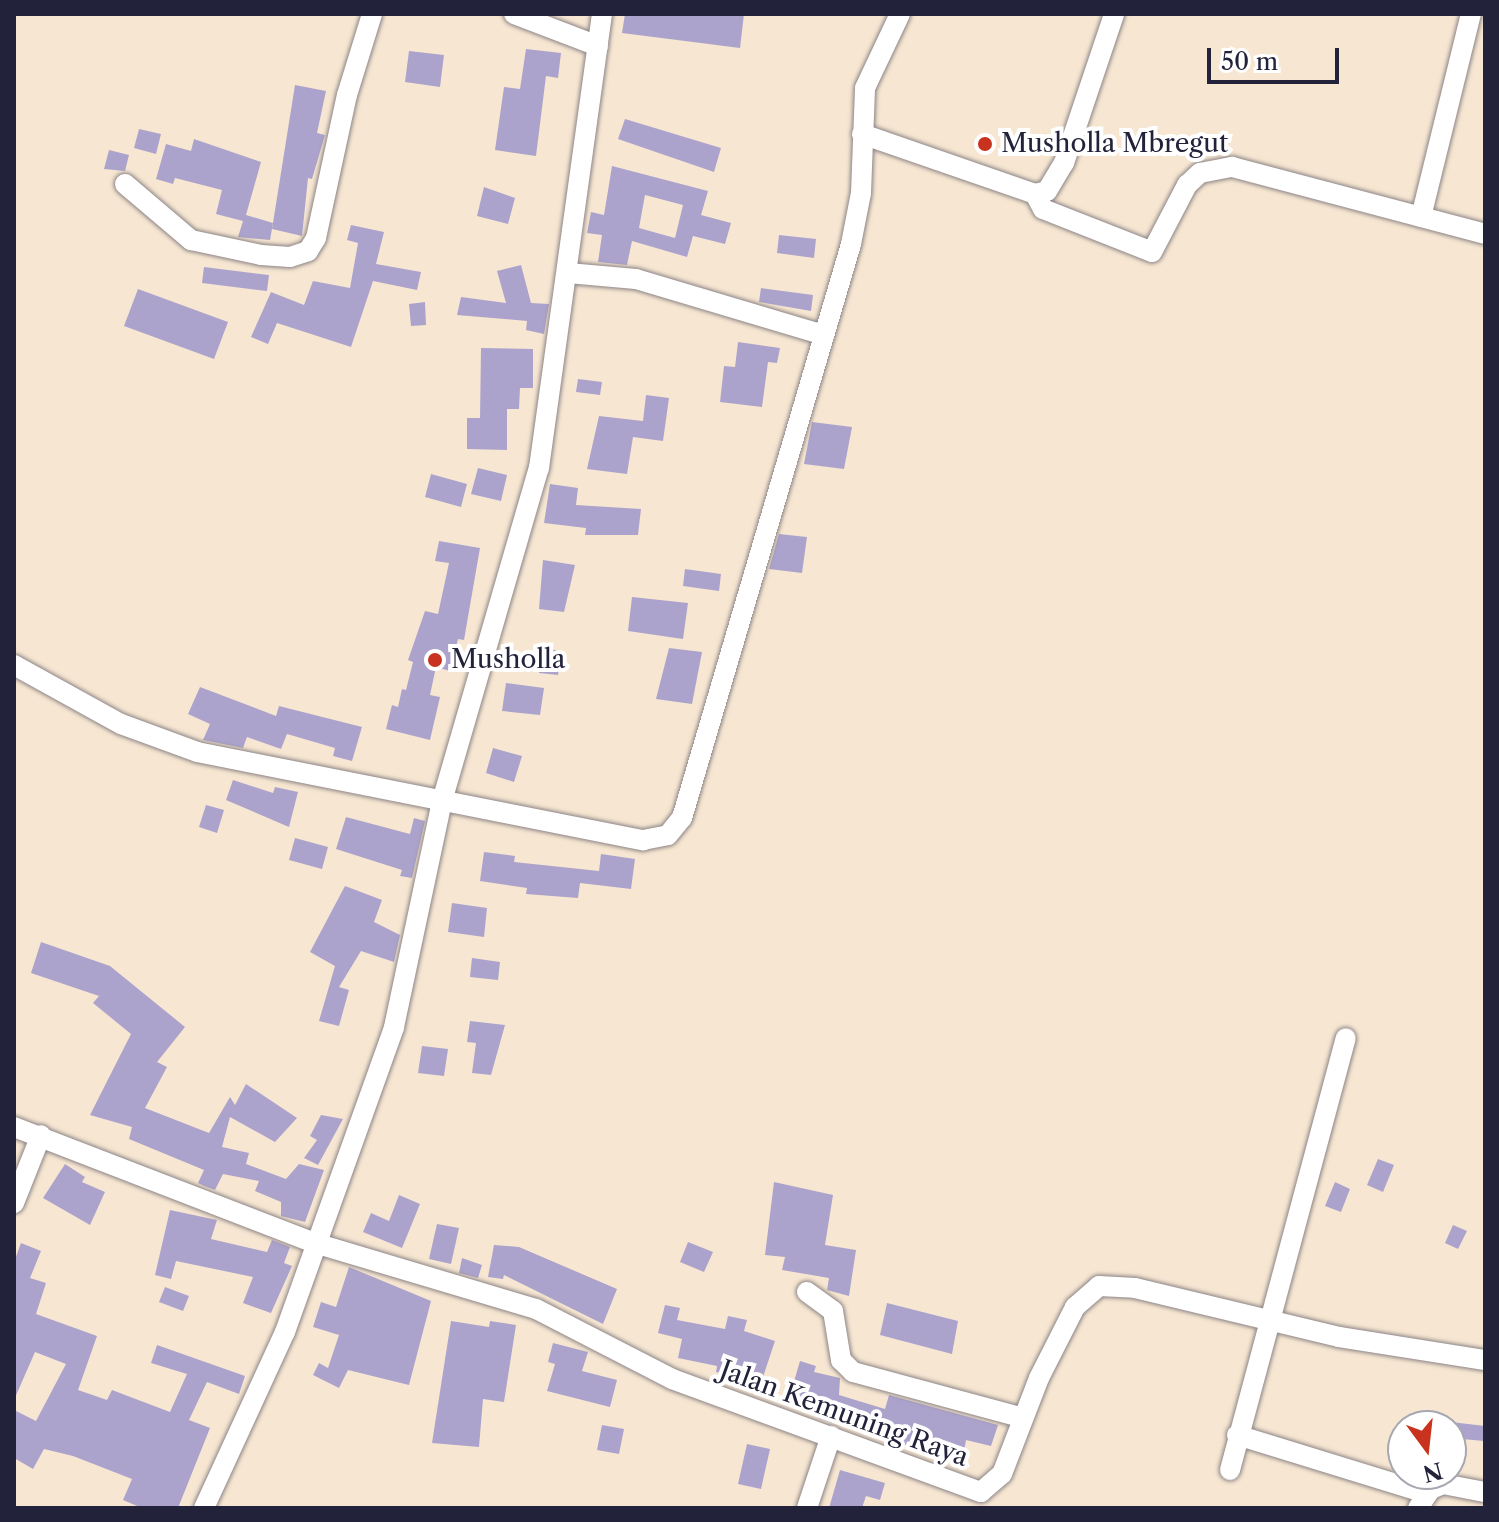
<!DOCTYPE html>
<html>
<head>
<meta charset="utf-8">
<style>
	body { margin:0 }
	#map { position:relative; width:1499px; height:1522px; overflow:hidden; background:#f7e7d2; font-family:"Libre Caslon Text",serif }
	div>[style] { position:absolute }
	.building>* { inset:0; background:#aca3cc }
	.roads { filter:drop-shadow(0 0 2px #8c8486) drop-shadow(0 0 2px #8c8486) }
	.minor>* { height:20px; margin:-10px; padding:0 10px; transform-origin:10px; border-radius:10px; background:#fff }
	.dots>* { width:22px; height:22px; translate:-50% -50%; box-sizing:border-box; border:4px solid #fff; border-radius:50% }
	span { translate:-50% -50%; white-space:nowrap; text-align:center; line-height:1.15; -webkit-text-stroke:8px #fff; paint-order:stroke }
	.poi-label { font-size:26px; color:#22223b }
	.left { translate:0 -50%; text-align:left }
	.street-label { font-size:26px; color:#22223b }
	.frame { position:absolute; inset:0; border:16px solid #22223b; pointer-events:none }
	.north { position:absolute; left:1387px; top:1410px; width:80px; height:80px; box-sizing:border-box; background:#fff; border:2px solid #a7a7b1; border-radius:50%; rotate:165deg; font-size:22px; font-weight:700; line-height:32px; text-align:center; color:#22223b }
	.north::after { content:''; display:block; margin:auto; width:28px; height:36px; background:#c8321e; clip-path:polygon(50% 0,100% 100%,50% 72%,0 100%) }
	.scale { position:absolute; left:1207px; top:48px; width:132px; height:36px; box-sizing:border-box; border:4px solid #22223b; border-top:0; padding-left:10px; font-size:24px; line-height:28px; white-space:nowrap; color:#22223b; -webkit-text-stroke:6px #fff; paint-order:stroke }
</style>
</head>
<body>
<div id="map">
	<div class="building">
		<div style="clip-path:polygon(625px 14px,744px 14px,740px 48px,622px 33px)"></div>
		<div style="clip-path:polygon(526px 49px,561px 53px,558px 78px,546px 76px,536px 156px,495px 150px,504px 87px,520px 89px)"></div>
		<div style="clip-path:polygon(409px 51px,444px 55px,440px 87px,405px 82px)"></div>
		<div style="clip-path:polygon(295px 85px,326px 91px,317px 133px,325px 135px,312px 179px,308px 178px,302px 236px,272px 229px)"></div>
		<div style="clip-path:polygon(625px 119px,721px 148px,714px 172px,618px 139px)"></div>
		<div style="clip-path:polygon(139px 129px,161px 134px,156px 154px,134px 148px)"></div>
		<div style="clip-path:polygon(194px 139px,261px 162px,246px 215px,273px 223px,270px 240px,238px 237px,243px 221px,216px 214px,222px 190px,175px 178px,173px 184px,156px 179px,166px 144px,191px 151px)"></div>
		<div style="clip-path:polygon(109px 150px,129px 155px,125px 171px,104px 169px)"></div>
		<div style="clip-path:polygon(evenodd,612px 166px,708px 191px,701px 215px,731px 223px,725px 244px,693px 236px,687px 257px,632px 241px,627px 265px,598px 262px,602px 235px,587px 233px,591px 212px,604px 215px,612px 166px,645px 195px,683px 205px,675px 238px,639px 228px,645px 195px)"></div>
		<div style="clip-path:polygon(484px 187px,515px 198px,508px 224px,477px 216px)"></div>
		<div style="clip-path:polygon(351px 225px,384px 232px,376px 264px,421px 272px,417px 290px,373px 281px,351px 347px,277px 323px,268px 344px,251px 337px,271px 292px,304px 305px,313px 281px,350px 288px,358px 243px,347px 240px)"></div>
		<div style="clip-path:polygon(779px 235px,816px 239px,814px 258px,777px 253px)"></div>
		<div style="clip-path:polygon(521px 265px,531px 303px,549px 304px,544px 334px,526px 330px,527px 321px,457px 315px,461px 297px,506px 303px,497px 271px)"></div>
		<div style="clip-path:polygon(204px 267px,269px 275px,267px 291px,202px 283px)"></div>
		<div style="clip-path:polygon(761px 288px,813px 295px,811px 311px,759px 302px)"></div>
		<div style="clip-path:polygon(138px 289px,228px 322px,214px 359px,124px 326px)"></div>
		<div style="clip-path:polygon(425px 302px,426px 325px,411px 326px,409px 304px)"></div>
		<div style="clip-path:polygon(738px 342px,780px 348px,777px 363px,768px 362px,762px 407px,720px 402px,724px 366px,735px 367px)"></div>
		<div style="clip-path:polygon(481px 348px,533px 349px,533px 388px,520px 388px,519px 409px,507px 409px,507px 450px,467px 449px,467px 418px,480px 418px)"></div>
		<div style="clip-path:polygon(578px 379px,602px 382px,600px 395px,576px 392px)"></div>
		<div style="clip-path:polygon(646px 395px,669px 398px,663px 441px,633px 437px,627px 474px,587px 469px,599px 416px,643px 421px)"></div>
		<div style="clip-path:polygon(812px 422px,852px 427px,844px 469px,804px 464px)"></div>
		<div style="clip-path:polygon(478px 468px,507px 475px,501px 501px,471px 494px)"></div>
		<div style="clip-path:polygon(431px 474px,467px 484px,461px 507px,425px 497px)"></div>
		<div style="clip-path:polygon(550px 484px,578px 488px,576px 505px,641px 509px,638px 535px,585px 535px,586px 528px,544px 523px)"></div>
		<div style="clip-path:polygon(779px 534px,807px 537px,802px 573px,769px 569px)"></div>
		<div style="clip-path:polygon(439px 541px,480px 548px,464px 640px,458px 639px,450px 671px,436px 667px,430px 695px,440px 697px,430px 740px,386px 729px,392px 705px,398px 707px,402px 689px,406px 690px,413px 662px,408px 660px,425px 611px,438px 614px,449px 563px,435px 561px)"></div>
		<div style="clip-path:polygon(543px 560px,575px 565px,564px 612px,539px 609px)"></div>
		<div style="clip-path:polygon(685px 569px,721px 574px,719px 591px,683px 586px)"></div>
		<div style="clip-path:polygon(632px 597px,688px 603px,683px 639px,628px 631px)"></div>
		<div style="clip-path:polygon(542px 648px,561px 651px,558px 675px,539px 673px)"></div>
		<div style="clip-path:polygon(669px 648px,702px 652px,692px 704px,656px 699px)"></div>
		<div style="clip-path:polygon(506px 683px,544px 688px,540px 715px,502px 711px)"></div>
		<div style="clip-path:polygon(200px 687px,276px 716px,279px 706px,362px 727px,352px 761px,333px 756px,335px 748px,287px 734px,281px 749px,247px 737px,243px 748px,203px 740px,210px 724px,188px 714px)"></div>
		<div style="clip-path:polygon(493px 748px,522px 756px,514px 782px,486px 773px)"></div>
		<div style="clip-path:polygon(233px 780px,273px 793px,275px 787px,298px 792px,289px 827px,226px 800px)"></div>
		<div style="clip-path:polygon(206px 805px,224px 810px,217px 833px,199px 827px)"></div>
		<div style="clip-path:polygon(346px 817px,410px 834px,414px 818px,425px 821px,412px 878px,400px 876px,402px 870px,336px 849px)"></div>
		<div style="clip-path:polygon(295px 838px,328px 847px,322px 869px,289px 860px)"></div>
		<div style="clip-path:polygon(484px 852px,515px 856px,514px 862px,599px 871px,601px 854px,635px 859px,631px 889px,580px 883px,578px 898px,526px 894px,527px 888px,480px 881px)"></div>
		<div style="clip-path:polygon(345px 886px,382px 900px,374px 922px,400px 935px,394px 962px,361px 951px,339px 987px,349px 990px,339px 1026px,319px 1021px,335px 966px,310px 952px)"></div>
		<div style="clip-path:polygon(452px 903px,487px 908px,484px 937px,448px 932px)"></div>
		<div style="clip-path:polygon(41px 942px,110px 966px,185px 1027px,157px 1062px,167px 1067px,145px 1108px,209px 1133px,230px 1097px,235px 1105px,246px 1084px,297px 1118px,275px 1142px,230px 1117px,222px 1147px,249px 1153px,246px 1164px,286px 1179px,299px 1164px,324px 1170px,305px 1222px,281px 1216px,281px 1202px,255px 1191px,259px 1181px,223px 1174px,215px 1190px,204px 1186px,198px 1183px,204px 1170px,129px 1139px,132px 1127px,90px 1115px,131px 1034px,93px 1003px,99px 996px,31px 973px)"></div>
		<div style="clip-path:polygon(472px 958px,500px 962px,498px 980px,470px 977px)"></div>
		<div style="clip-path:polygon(470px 1021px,505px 1025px,491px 1075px,472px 1073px,476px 1043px,467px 1042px)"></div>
		<div style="clip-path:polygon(422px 1046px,448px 1049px,444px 1076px,418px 1073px)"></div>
		<div style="clip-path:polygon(321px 1115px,343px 1119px,318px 1165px,304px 1158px,317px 1140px,310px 1136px)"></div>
		<div style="clip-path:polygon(1378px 1159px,1394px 1165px,1383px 1192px,1367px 1185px)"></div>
		<div style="clip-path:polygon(65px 1164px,85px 1177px,82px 1182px,105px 1192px,90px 1225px,43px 1198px)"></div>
		<div style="clip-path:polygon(774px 1182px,833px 1195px,825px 1245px,856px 1250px,849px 1296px,827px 1290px,829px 1278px,782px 1270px,785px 1257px,765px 1255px)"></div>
		<div style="clip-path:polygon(1335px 1182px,1350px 1189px,1341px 1212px,1325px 1206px)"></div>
		<div style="clip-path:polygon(399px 1195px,420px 1204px,402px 1248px,363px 1232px,371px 1213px,389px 1221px)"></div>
		<div style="clip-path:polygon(170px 1210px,217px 1220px,211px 1239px,267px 1252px,272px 1240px,290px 1247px,284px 1263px,292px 1266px,271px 1313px,243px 1303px,253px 1277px,176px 1261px,171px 1279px,155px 1275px)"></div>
		<div style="clip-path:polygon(437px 1224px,459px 1228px,451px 1264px,429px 1259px)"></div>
		<div style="clip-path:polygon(1453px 1225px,1467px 1231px,1458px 1249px,1445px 1243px)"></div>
		<div style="clip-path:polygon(688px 1242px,713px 1252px,704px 1272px,680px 1262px)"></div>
		<div style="clip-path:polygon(21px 1243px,41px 1251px,30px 1278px,46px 1283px,36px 1314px,97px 1336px,78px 1390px,107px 1400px,112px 1390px,170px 1412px,187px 1374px,151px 1363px,157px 1345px,245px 1376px,239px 1394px,207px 1382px,189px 1420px,210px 1428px,178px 1508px,142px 1508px,123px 1500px,132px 1479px,73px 1456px,44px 1449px,33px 1469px,14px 1458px,14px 1410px,36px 1421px,66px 1364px,35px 1352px,14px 1400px,14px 1262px)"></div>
		<div style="clip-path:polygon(494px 1245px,519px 1247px,617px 1289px,603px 1324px,504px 1275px,503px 1279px,488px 1277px)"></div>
		<div style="clip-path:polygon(462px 1258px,482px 1265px,478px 1278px,459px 1273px)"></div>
		<div style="clip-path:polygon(349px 1267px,431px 1301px,409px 1385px,348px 1370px,339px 1388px,313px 1375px,319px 1363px,328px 1368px,339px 1335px,313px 1327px,321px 1302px,336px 1307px)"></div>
		<div style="clip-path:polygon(165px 1287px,189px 1296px,183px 1311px,159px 1302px)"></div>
		<div style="clip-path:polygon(887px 1303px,958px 1321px,952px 1354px,880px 1335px)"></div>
		<div style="clip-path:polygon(665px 1305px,680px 1308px,677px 1320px,725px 1329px,728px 1316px,747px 1320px,744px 1331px,775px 1341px,763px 1377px,736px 1368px,734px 1376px,716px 1372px,717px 1366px,678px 1358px,682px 1339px,658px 1333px)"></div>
		<div style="clip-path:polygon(451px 1321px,489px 1327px,490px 1321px,516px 1325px,504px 1402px,483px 1399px,479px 1447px,432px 1443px)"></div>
		<div style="clip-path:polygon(553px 1343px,588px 1352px,582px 1371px,617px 1380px,610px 1407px,547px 1391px,555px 1364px,548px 1362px)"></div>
		<div style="clip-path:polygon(800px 1361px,816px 1366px,814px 1372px,840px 1378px,839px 1395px,885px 1409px,889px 1395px,998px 1425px,991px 1446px,966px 1440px,963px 1457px,932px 1453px,879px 1437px,881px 1430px,865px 1425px,867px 1419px,836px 1409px,832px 1423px,818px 1418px,821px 1404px,790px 1395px)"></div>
		<div style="clip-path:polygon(1451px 1422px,1485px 1426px,1484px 1441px,1451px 1438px)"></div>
		<div style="clip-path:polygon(602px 1425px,624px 1429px,619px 1454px,597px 1450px)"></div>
		<div style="clip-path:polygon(747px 1444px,770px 1449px,761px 1489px,738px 1484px)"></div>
		<div style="clip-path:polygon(840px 1470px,885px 1483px,880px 1500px,866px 1496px,862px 1508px,829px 1508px)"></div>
	</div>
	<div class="roads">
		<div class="minor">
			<div style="left:514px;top:14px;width:90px;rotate:20.9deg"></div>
			<div style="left:862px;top:134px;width:183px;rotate:19.1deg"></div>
			<div style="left:1035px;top:194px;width:12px;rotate:-14deg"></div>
			<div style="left:1047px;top:191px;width:33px;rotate:-59deg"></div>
			<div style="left:1064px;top:163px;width:157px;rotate:-71.4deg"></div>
			<div style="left:125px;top:184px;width:87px;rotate:40.3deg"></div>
			<div style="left:191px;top:240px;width:72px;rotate:12.1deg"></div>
			<div style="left:261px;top:255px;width:29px;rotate:4deg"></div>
			<div style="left:290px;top:257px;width:19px;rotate:-18deg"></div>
			<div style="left:308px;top:251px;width:15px;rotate:-58deg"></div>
			<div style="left:316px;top:238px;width:146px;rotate:-77.8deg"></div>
			<div style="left:347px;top:95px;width:85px;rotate:-72.8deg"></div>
			<div style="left:1035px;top:194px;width:17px;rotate:62deg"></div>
			<div style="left:1043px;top:209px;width:117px;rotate:21.5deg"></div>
			<div style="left:1152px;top:252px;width:76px;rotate:-62.4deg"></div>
			<div style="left:1187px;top:185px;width:18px;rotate:-43deg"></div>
			<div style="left:1200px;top:173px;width:33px;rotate:-11deg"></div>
			<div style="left:1232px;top:167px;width:262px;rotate:14.8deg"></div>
			<div style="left:1421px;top:217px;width:209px;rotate:-76.2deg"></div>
			<div style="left:568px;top:273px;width:68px;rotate:5deg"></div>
			<div style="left:636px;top:279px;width:196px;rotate:16.6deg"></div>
			<div style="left:14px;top:665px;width:122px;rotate:28.9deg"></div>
			<div style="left:121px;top:724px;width:81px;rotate:20.2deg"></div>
			<div style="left:197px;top:752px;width:455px;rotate:11.2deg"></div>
			<div style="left:643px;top:840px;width:25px;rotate:-11deg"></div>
			<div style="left:668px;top:835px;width:22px;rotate:-51deg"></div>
			<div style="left:682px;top:818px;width:598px;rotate:-73.59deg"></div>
			<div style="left:851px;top:244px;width:52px;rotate:-78.9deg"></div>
			<div style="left:861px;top:193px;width:105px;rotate:-87.8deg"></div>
			<div style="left:865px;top:88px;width:82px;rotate:-64.7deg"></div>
			<div style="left:14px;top:1127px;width:326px;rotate:21.1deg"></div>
			<div style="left:318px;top:1244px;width:227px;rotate:16.6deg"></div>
			<div style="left:536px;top:1309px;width:153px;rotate:27.2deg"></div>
			<div style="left:672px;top:1379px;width:329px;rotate:20.1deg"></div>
			<div style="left:981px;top:1492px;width:28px;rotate:-41deg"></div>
			<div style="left:1002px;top:1474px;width:103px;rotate:-68.9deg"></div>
			<div style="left:1039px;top:1378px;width:80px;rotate:-63.1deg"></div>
			<div style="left:1075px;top:1307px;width:32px;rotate:-41deg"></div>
			<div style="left:1099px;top:1286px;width:36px;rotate:3deg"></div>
			<div style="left:1135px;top:1288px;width:210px;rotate:13.5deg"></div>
			<div style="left:1339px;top:1337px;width:148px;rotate:9deg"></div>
			<div style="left:14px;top:1203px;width:73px;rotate:-68.3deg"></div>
			<div style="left:807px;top:1292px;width:32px;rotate:36deg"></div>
			<div style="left:833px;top:1311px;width:50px;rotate:80.7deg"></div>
			<div style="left:841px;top:1360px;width:17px;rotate:45deg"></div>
			<div style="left:853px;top:1372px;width:176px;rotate:15.1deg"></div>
			<div style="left:1237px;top:1435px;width:198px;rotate:17.1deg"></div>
			<div style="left:1230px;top:1470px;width:447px;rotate:-75deg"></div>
			<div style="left:204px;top:1508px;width:194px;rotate:-65.3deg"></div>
			<div style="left:285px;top:1332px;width:324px;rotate:-70.3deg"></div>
			<div style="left:394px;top:1027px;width:231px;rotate:-78deg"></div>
			<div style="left:442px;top:801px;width:347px;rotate:-73.8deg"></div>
			<div style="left:539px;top:468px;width:458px;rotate:-82.1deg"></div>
			<div style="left:807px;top:1508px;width:76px;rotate:-71.6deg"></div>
			<div style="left:1418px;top:1508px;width:23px;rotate:-56deg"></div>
			<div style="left:1431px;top:1489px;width:13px;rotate:-23deg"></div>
			<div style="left:1443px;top:1484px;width:43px;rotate:10.8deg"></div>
		</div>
	</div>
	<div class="dots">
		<div style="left:985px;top:144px;background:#c8321e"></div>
		<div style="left:435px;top:660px;background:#c8321e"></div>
	</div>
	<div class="poi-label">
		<span class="left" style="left:1001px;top:144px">Musholla Mbregut</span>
		<span class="left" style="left:451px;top:660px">Musholla</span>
	</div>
	<div class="street-label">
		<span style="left:844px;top:1414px;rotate:20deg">Jalan Kemuning Raya</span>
	</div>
	<div class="frame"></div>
	<div class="north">N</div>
	<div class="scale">50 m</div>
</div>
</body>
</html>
